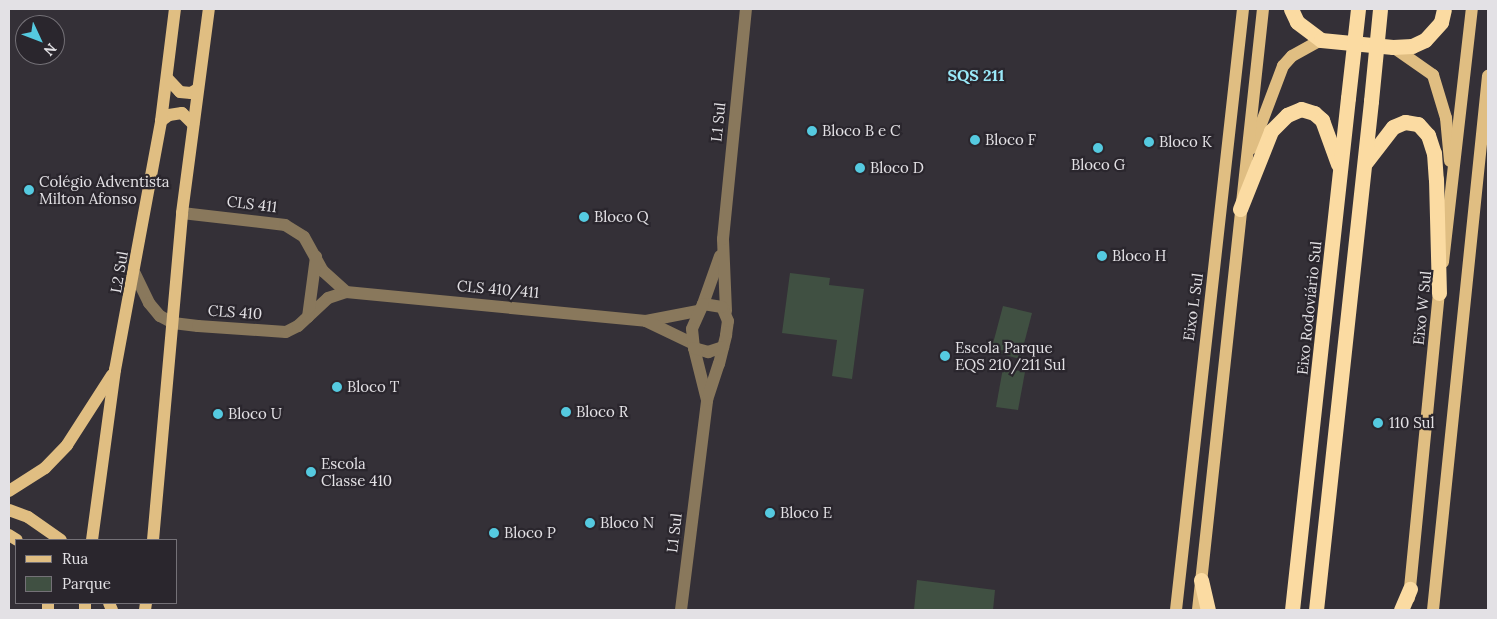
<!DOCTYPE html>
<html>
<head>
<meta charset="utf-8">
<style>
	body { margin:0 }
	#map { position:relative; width:1497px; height:619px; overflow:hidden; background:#343037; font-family:Lora,serif }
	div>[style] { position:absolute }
	.green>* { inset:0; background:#405042 }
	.minor>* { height:12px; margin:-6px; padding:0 6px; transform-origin:6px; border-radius:6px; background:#89785c }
	.major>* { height:12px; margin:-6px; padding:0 6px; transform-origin:6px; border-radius:6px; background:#e0be82 }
	.highway>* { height:15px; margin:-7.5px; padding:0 7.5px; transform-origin:7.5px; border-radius:7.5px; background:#fbdba2 }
	.highway-bridge>* { height:15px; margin:-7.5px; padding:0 7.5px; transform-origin:7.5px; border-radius:7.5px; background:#fbdba2 }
	.dots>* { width:14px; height:14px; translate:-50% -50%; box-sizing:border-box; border:2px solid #2a262d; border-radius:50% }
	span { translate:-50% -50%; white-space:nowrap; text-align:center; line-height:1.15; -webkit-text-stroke:4.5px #2a262d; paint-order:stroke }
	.street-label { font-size:15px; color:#e3e1e5 }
	.poi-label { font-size:15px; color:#e3e1e5 }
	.left { translate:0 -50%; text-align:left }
	.neighbourhood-label { font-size:16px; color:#9ae9f9; font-weight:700 }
	.frame { position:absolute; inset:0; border:10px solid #e3e1e5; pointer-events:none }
	.legend { position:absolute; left:15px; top:539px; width:162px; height:65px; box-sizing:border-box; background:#2a262d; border:1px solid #747177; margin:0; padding:6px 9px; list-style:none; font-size:15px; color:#e3e1e5 }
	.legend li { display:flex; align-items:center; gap:10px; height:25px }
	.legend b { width:25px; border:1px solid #747177 }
	.north { position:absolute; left:15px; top:15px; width:50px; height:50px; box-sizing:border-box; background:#2a262d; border:1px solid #747177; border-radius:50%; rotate:133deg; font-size:14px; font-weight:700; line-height:20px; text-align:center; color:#e3e1e5 }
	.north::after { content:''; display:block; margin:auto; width:18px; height:22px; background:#55cae0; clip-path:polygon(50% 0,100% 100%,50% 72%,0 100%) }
</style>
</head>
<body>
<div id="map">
	<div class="green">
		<div style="clip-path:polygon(790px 273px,830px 278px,829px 285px,864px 289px,852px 379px,832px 376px,837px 340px,782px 333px)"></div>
		<div style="clip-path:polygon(1003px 306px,1032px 313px,1020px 359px,991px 351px)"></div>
		<div style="clip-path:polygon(1003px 368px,1025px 372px,1018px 410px,996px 407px)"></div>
		<div style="clip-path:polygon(917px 580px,995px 590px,993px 610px,914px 610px)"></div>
	</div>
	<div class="minor">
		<div style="left:182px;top:213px;width:104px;rotate:6.6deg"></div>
		<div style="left:285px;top:225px;width:22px;rotate:32deg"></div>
		<div style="left:304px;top:237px;width:39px;rotate:61deg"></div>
		<div style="left:323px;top:271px;width:31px;rotate:42deg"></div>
		<div style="left:135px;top:274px;width:32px;rotate:64deg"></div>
		<div style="left:149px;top:303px;width:17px;rotate:50deg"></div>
		<div style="left:160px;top:316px;width:15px;rotate:28deg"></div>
		<div style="left:173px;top:323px;width:25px;rotate:7deg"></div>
		<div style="left:198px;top:326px;width:88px;rotate:3.9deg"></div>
		<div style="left:286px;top:332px;width:13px;rotate:-27deg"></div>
		<div style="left:298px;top:326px;width:41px;rotate:-43deg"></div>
		<div style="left:328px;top:298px;width:19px;rotate:-18deg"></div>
		<div style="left:346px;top:292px;width:301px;rotate:5.5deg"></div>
		<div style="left:646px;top:321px;width:53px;rotate:-10.9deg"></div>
		<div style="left:703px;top:304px;width:51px;rotate:-70.5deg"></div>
		<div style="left:726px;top:311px;width:72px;rotate:-92.4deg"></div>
		<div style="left:723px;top:239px;width:231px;rotate:-84.3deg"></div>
		<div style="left:308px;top:317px;width:61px;rotate:-82.4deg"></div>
		<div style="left:646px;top:321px;width:51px;rotate:25.6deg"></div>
		<div style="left:694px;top:348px;width:54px;rotate:76deg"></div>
		<div style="left:681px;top:610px;width:212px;rotate:-82.9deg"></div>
		<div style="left:707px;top:400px;width:38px;rotate:-72deg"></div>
		<div style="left:719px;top:364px;width:30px;rotate:-76deg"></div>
		<div style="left:726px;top:335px;width:14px;rotate:-82deg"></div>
		<div style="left:728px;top:321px;width:15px;rotate:-113deg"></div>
		<div style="left:722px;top:307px;width:19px;rotate:-171deg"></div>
		<div style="left:703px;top:304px;width:27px;rotate:114deg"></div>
		<div style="left:692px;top:329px;width:19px;rotate:84deg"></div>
		<div style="left:694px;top:348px;width:15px;rotate:16deg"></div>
		<div style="left:708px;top:352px;width:16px;rotate:-18deg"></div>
	</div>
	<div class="major">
		<div style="left:1393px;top:47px;width:49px;rotate:35deg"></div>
		<div style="left:1433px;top:75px;width:45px;rotate:73.2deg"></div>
		<div style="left:1446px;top:118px;width:43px;rotate:84.7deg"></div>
		<div style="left:167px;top:78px;width:19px;rotate:47deg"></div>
		<div style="left:180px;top:92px;width:11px;rotate:5deg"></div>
		<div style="left:191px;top:93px;width:8px;rotate:-30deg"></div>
		<div style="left:161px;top:121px;width:10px;rotate:-37deg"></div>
		<div style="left:169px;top:115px;width:13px;rotate:-9deg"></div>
		<div style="left:182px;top:113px;width:16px;rotate:45deg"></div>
		<div style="left:1252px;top:148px;width:88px;rotate:-69.3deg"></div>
		<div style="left:1283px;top:66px;width:13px;rotate:-48deg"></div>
		<div style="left:1292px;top:56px;width:33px;rotate:-29deg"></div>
		<div style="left:1443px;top:262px;width:255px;rotate:-83.5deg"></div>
		<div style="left:9px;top:491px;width:43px;rotate:-32.6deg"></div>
		<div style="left:45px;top:468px;width:32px;rotate:-46deg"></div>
		<div style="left:67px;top:445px;width:83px;rotate:-57.3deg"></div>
		<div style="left:9px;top:510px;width:20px;rotate:20deg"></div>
		<div style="left:28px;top:517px;width:40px;rotate:34.9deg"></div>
		<div style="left:9px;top:535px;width:9px;rotate:32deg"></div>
		<div style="left:92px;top:540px;width:172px;rotate:-82.3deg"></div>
		<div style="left:115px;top:370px;width:253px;rotate:-79.5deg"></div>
		<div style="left:161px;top:121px;width:113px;rotate:-82.9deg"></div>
		<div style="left:153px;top:540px;width:328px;rotate:-84.9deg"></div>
		<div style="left:182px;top:213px;width:206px;rotate:-82.5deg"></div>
		<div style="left:1409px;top:598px;width:316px;rotate:-84.4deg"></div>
		<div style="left:48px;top:603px;width:7px;rotate:90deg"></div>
		<div style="left:109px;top:603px;width:8px;rotate:67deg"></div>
		<div style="left:85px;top:610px;width:7px;rotate:-90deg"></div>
		<div style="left:145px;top:610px;width:7px;rotate:-82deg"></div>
		<div style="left:1176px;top:610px;width:605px;rotate:-83.64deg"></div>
		<div style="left:1198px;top:610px;width:605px;rotate:-83.83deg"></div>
		<div style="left:1433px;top:610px;width:537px;rotate:-84.12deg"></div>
	</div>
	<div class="highway">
		<div style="left:1291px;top:9px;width:14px;rotate:65deg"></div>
		<div style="left:1297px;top:22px;width:30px;rotate:37deg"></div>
		<div style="left:1321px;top:40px;width:72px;rotate:5.6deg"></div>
		<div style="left:1393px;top:47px;width:19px;rotate:-3deg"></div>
		<div style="left:1412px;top:46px;width:14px;rotate:-25deg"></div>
		<div style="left:1425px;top:40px;width:24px;rotate:-48deg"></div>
		<div style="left:1441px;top:22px;width:13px;rotate:-77deg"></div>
		<div style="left:1366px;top:162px;width:44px;rotate:-52.4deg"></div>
		<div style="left:1393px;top:127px;width:13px;rotate:-23deg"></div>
		<div style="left:1405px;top:122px;width:13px;rotate:9deg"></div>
		<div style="left:1418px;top:124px;width:15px;rotate:48deg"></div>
		<div style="left:1428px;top:135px;width:19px;rotate:72deg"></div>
		<div style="left:1434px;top:153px;width:26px;rotate:86deg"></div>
		<div style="left:1436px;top:179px;width:114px;rotate:88.5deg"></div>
		<div style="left:1240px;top:209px;width:84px;rotate:-68.3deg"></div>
		<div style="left:1271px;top:131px;width:23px;rotate:-45deg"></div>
		<div style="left:1287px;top:115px;width:15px;rotate:-23deg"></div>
		<div style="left:1301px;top:109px;width:14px;rotate:17deg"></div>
		<div style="left:1314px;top:113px;width:11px;rotate:41deg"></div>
		<div style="left:1322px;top:120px;width:47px;rotate:70deg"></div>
		<div style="left:1201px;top:580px;width:31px;rotate:77deg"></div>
		<div style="left:1292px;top:610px;width:515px;rotate:-83.76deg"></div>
		<div style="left:1316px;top:610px;width:512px;rotate:-83.83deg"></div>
		<div style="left:1401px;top:610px;width:23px;rotate:-67deg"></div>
	</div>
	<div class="highway-bridge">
		<div style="left:1348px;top:98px;width:90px;rotate:-83.6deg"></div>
		<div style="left:1371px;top:101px;width:92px;rotate:-84.4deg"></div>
	</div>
	<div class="dots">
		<div style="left:812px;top:131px;background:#55cae0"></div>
		<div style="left:975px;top:140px;background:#55cae0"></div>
		<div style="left:1149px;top:142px;background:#55cae0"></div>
		<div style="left:1098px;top:148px;background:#55cae0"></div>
		<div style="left:860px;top:168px;background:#55cae0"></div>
		<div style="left:29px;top:190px;background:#55cae0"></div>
		<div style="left:584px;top:217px;background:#55cae0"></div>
		<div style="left:1102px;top:256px;background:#55cae0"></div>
		<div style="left:945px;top:356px;background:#55cae0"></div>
		<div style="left:337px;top:387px;background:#55cae0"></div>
		<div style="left:566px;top:412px;background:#55cae0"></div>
		<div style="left:218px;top:414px;background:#55cae0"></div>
		<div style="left:1378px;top:423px;background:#55cae0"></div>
		<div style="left:311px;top:472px;background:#55cae0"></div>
		<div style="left:770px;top:513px;background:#55cae0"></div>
		<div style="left:590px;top:523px;background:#55cae0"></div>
		<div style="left:494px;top:533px;background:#55cae0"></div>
	</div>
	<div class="street-label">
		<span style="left:718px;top:122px;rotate:-84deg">L1 Sul</span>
		<span style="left:252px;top:204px;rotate:7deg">CLS 411</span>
		<span style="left:119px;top:272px;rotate:-80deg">L2 Sul</span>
		<span style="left:498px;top:289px;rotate:5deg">CLS 410/411</span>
		<span style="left:1193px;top:307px;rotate:-82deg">Eixo L Sul</span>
		<span style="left:1309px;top:308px;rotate:-84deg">Eixo Rodoviário Sul</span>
		<span style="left:1422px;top:308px;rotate:-84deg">Eixo W Sul</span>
		<span style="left:235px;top:312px;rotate:4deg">CLS 410</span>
		<span style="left:674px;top:533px;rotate:-83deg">L1 Sul</span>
	</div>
	<div class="poi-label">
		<span class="left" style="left:822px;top:131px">Bloco B e C</span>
		<span class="left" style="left:985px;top:140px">Bloco F</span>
		<span class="left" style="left:1159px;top:142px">Bloco K</span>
		<span style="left:1098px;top:165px">Bloco G</span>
		<span class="left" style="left:870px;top:168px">Bloco D</span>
		<span class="left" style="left:39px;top:190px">Colégio Adventista<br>Milton Afonso</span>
		<span class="left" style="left:594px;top:217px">Bloco Q</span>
		<span class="left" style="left:1112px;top:256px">Bloco H</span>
		<span class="left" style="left:955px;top:356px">Escola Parque<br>EQS 210/211 Sul</span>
		<span class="left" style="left:347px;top:387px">Bloco T</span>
		<span class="left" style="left:576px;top:412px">Bloco R</span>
		<span class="left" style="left:228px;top:414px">Bloco U</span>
		<span class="left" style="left:1389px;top:423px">110 Sul</span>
		<span class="left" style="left:321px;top:472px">Escola<br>Classe 410</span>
		<span class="left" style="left:780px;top:513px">Bloco E</span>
		<span class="left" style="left:600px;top:523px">Bloco N</span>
		<span class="left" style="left:504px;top:533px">Bloco P</span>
	</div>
	<div class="neighbourhood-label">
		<span style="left:976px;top:75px">SQS 211</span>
	</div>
	<div class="frame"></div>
	<ul class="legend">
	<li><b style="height:6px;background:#e0be82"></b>Rua</li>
	<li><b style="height:14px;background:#405042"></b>Parque</li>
	</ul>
	<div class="north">N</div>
</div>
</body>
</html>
